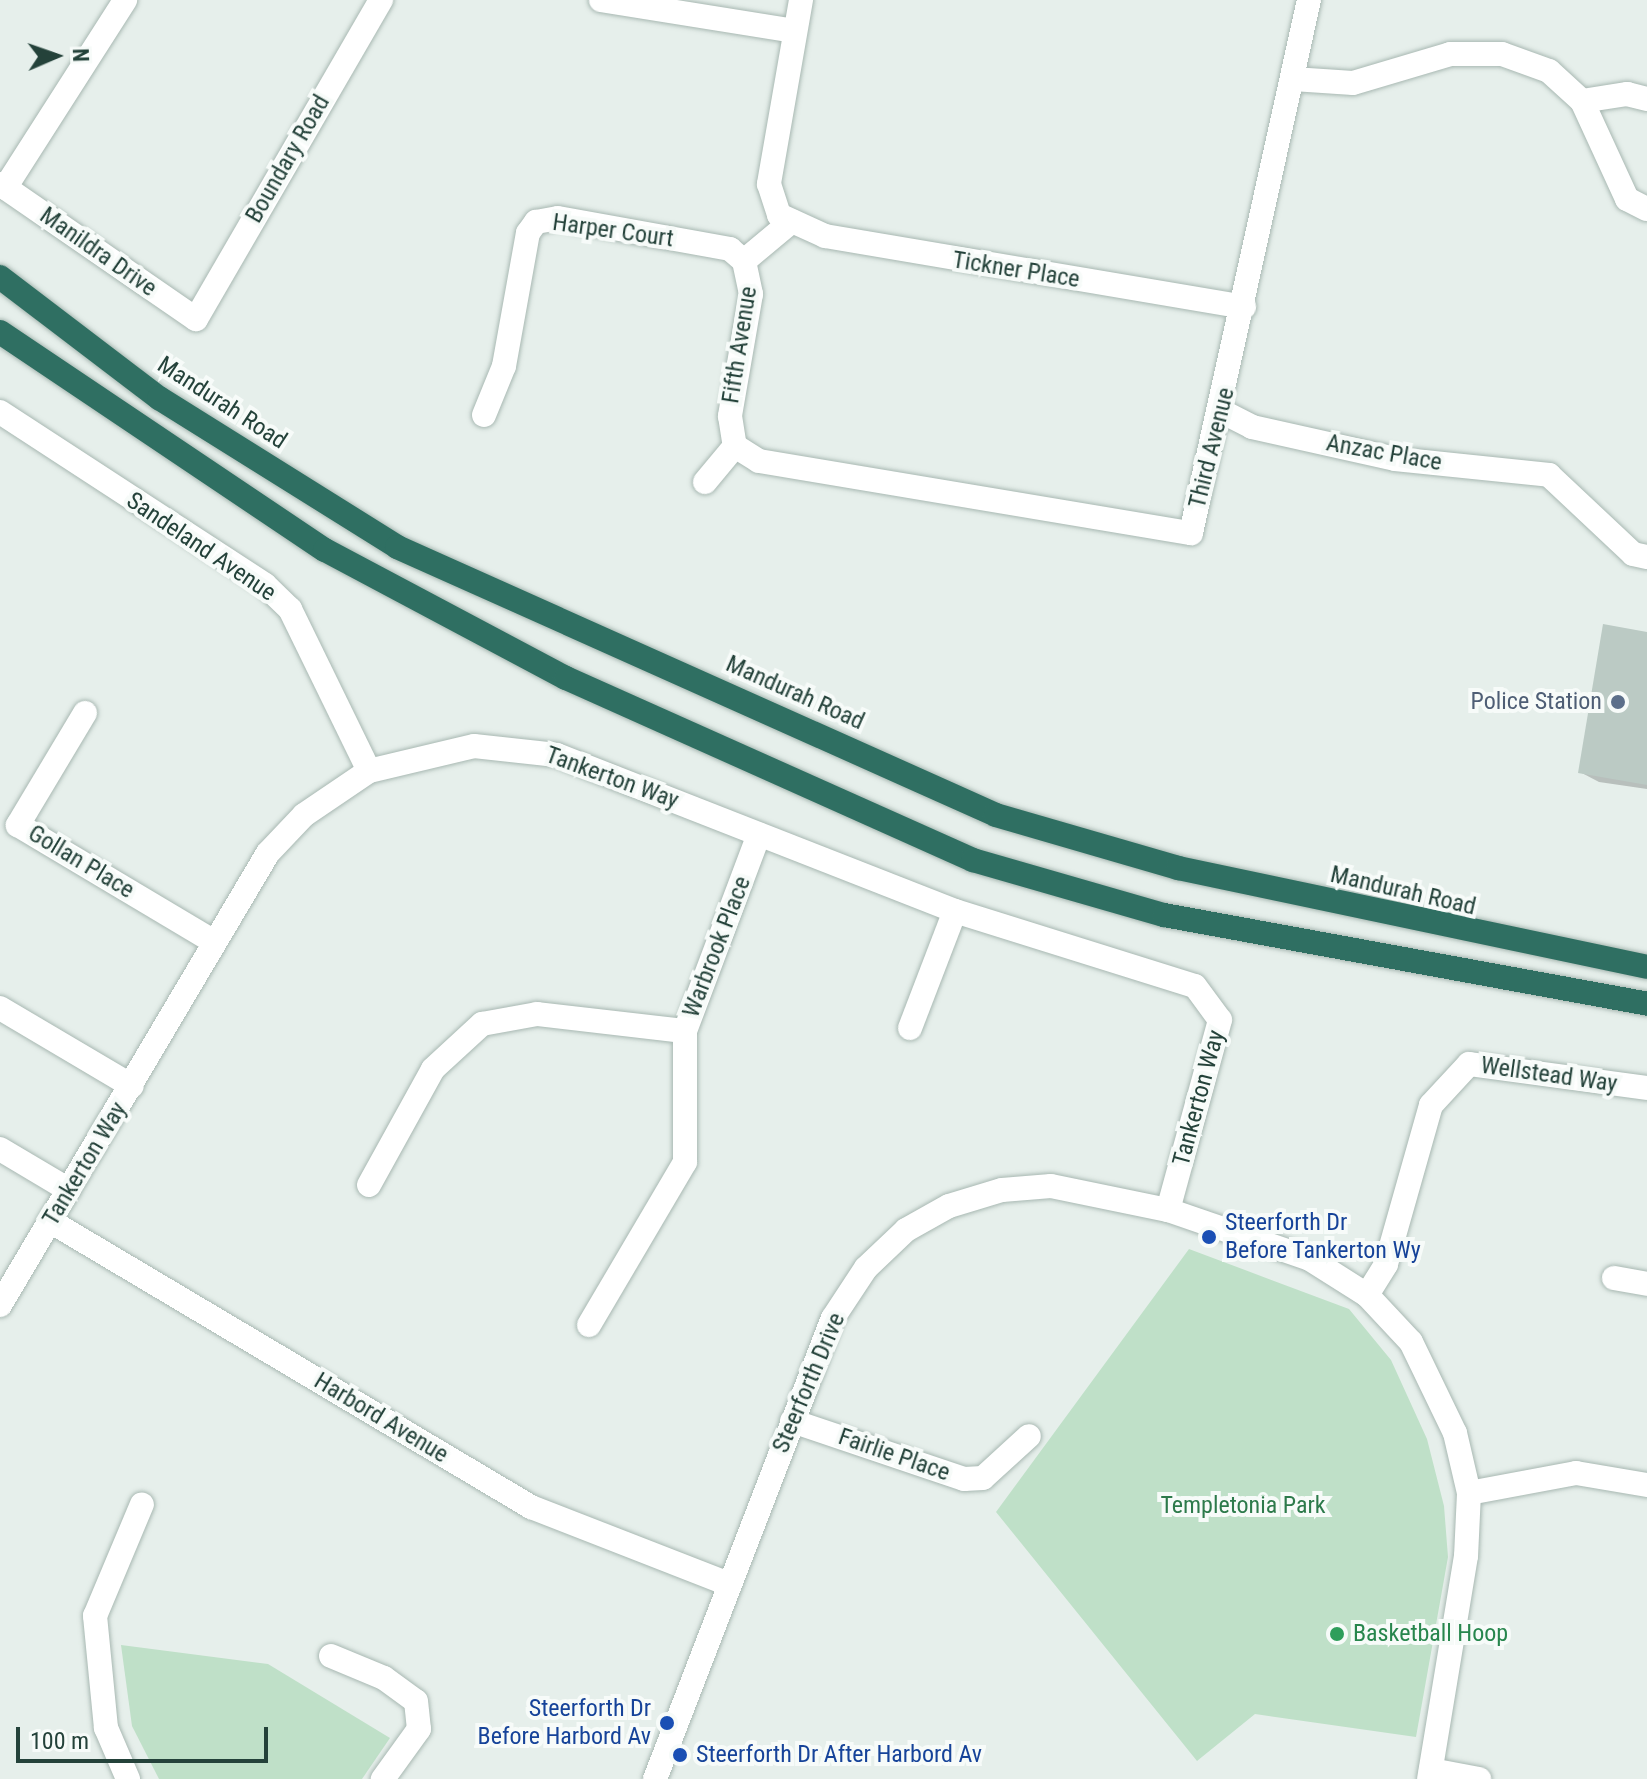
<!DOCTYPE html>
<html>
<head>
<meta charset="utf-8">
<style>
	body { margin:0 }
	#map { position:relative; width:1647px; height:1779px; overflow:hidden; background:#e6efeb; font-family:"Roboto Condensed",sans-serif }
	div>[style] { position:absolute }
	.green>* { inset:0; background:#bfe0c8 }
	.shadow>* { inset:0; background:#0003 }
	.building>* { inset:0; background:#bbcac4 }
	.roads { filter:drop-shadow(0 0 2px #a8b8b2) drop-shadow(0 0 2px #a8b8b2) }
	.minor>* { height:24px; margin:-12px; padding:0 12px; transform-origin:12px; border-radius:12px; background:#fff }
	.highway>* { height:24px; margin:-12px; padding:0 12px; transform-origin:12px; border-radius:12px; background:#2f6f62 }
	.dots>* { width:22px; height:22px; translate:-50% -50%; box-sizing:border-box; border:4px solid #f7fbf9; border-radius:50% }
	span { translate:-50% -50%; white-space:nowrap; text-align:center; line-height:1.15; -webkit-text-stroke:8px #f7fbf9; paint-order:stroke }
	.street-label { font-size:24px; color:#24423a }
	.service-label { font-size:24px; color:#4e5e75 }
	.right { translate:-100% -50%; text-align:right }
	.transit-label { font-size:24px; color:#164399 }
	.left { translate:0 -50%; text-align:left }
	.park-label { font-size:24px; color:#2d7a4b }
	.leisure-label { font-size:24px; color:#27864d }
	.north { position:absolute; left:16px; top:16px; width:80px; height:80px; -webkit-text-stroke:6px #f7fbf9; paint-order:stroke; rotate:88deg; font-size:22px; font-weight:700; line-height:32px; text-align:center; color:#24423a }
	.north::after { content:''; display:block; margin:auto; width:28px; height:36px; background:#24423a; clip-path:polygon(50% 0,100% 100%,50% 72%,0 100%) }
	.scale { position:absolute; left:16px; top:1727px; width:252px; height:36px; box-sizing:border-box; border:4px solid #24423a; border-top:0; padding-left:10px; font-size:24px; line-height:28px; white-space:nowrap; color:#24423a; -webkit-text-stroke:6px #f7fbf9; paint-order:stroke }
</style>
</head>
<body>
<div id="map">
	<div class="green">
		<div style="clip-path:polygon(1189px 1249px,1349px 1309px,1391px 1360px,1427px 1439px,1444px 1506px,1448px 1557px,1416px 1737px,1255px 1714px,1197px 1761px,996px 1512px)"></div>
		<div style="clip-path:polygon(121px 1645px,268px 1664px,390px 1738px,362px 1779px,159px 1779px,132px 1726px)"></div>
	</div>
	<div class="shadow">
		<div style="clip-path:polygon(1647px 634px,1647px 789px,1599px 782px,1580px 772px)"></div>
	</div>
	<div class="building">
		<div style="clip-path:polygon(1603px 624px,1647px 632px,1647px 785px,1578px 773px)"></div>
	</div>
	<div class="roads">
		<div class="minor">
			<div style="left:601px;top:0;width:196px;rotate:9.1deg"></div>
			<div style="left:801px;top:0;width:187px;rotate:99.9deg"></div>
			<div style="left:769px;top:184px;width:33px;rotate:72deg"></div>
			<div style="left:779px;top:215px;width:51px;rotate:24.5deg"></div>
			<div style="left:825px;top:236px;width:425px;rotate:9.6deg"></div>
			<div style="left:1293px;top:79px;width:60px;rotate:3.8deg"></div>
			<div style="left:1353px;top:83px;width:101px;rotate:-16.6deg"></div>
			<div style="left:1450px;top:54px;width:52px"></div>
			<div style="left:1502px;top:54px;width:50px;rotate:19.9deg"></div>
			<div style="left:1549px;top:71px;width:45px;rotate:42.3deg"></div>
			<div style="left:1582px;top:101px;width:108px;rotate:65.3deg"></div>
			<div style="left:1627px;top:199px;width:22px;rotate:27deg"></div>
			<div style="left:1582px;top:101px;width:46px;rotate:-8.8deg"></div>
			<div style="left:1627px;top:94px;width:21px;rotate:14deg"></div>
			<div style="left:0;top:184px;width:238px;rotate:34.6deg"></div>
			<div style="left:196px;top:319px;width:369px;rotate:-59.9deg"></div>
			<div style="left:5px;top:188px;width:223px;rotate:-57.4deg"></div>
			<div style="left:744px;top:261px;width:62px;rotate:-39.8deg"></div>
			<div style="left:0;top:412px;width:316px;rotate:33.1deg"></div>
			<div style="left:265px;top:585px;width:35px;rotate:44deg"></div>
			<div style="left:290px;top:609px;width:180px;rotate:64deg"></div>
			<div style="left:1223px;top:412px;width:33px;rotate:27deg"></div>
			<div style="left:1252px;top:427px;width:147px;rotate:12.6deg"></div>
			<div style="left:1395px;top:459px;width:155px;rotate:5.9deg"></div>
			<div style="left:1549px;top:475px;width:115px;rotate:43.2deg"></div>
			<div style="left:1633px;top:554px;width:14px;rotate:12deg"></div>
			<div style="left:484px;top:415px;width:53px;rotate:-67.8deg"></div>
			<div style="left:504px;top:366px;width:135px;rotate:-79.8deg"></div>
			<div style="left:528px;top:233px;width:14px;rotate:-54deg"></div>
			<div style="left:536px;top:222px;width:22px;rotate:-10deg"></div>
			<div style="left:558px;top:218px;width:175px;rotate:10.2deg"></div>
			<div style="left:730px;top:249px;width:18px;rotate:41deg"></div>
			<div style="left:744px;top:261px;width:34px;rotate:78deg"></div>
			<div style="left:751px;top:294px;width:124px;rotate:99.8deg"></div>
			<div style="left:730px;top:416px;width:30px;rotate:81deg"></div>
			<div style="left:735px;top:446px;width:28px;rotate:32deg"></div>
			<div style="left:759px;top:461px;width:438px;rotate:9.5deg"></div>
			<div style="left:1191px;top:533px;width:546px;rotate:-77.52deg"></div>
			<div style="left:705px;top:482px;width:47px;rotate:-50.2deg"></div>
			<div style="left:85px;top:713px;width:131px;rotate:120.9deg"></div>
			<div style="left:18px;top:825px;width:228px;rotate:30.8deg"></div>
			<div style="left:0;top:1008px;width:153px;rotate:30.6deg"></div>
			<div style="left:910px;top:1028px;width:125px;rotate:-69deg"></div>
			<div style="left:0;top:1149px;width:80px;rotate:30.7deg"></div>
			<div style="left:369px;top:1185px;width:132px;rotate:-61.1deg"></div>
			<div style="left:433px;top:1069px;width:67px;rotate:-42.6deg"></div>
			<div style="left:482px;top:1024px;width:56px;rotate:-10.3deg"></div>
			<div style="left:537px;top:1014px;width:149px;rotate:6.6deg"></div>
			<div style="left:50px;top:1221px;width:560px;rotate:30.74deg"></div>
			<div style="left:531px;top:1507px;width:209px;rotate:21.3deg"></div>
			<div style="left:1614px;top:1278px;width:34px;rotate:10deg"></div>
			<div style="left:1367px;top:1295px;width:36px;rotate:-58deg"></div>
			<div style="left:1386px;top:1264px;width:165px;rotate:-74.2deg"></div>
			<div style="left:1431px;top:1105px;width:56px;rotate:-47.2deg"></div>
			<div style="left:1469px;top:1064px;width:180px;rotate:7.7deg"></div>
			<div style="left:0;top:1305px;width:525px;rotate:-59.34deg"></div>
			<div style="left:268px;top:853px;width:52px;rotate:-46.5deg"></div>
			<div style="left:304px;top:815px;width:78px;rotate:-34.1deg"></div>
			<div style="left:369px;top:771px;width:108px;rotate:-13.4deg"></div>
			<div style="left:474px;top:746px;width:83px;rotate:6.2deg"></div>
			<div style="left:557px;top:755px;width:427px;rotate:21.4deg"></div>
			<div style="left:955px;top:911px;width:251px;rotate:17.4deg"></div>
			<div style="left:1195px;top:986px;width:42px;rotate:53.7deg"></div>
			<div style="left:1220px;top:1020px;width:197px;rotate:105.3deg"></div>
			<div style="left:589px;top:1325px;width:189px;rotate:-59.5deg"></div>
			<div style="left:685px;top:1162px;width:131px;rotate:-90deg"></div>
			<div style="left:685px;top:1031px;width:210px;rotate:-69.4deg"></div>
			<div style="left:792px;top:1421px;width:182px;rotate:18.6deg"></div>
			<div style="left:964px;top:1479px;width:19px;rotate:-3deg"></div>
			<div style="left:983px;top:1478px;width:62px;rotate:-42.4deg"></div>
			<div style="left:1469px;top:1493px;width:109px;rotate:-10.6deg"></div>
			<div style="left:1576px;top:1473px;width:72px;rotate:9.6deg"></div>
			<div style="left:331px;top:1656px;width:57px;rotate:22.5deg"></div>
			<div style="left:384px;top:1678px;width:39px;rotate:36deg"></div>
			<div style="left:416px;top:1701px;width:28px;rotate:84deg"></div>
			<div style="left:419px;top:1729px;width:62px;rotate:125.8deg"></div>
			<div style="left:1431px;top:1770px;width:49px;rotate:10.6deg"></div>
			<div style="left:128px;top:1779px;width:56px;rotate:-113.3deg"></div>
			<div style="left:106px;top:1728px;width:113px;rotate:-95.6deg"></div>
			<div style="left:95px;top:1616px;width:121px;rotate:-67.2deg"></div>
			<div style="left:655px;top:1779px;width:494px;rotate:-68.9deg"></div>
			<div style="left:833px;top:1318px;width:60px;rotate:-56.6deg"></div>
			<div style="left:866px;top:1268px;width:55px;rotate:-43.5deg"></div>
			<div style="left:906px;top:1230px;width:49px;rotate:-29.2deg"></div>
			<div style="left:949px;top:1206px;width:55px;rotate:-16.8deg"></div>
			<div style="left:1002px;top:1190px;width:49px;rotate:-4.7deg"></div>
			<div style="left:1051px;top:1186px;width:119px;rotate:11.6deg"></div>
			<div style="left:1168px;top:1210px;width:150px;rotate:19deg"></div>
			<div style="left:1310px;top:1259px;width:67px;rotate:32.3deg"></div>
			<div style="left:1367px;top:1295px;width:64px;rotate:46.9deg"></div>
			<div style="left:1411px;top:1342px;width:101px;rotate:64.2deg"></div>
			<div style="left:1455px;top:1433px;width:62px;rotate:76.9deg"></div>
			<div style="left:1469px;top:1493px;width:63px;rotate:92.7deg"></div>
			<div style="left:1466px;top:1556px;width:226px;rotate:99.4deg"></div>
		</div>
		<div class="highway">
			<div style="left:0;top:277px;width:200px;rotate:37.3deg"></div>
			<div style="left:159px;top:398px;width:281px;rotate:32deg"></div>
			<div style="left:397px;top:547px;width:656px;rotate:24.1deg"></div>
			<div style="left:996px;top:815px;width:190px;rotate:16.2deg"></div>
			<div style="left:1178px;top:868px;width:479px;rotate:11.9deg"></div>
			<div style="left:0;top:332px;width:391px;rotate:33.9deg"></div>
			<div style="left:325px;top:550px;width:273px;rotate:28deg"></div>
			<div style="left:566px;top:678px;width:446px;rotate:24.1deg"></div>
			<div style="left:973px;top:860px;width:199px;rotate:16.1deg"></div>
			<div style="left:1164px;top:915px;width:491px;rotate:10.4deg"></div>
		</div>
	</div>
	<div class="dots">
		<div style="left:1618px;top:702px;background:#5c6f8a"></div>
		<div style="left:1209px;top:1237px;background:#1a4fb4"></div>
		<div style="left:1337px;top:1634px;background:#2e9e5b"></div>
		<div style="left:667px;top:1723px;background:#1a4fb4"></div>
		<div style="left:680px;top:1755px;background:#1a4fb4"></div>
	</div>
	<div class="street-label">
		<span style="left:288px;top:159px;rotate:-60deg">Boundary Road</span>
		<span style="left:613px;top:231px;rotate:8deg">Harper Court</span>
		<span style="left:98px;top:252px;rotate:35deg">Manildra Drive</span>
		<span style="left:1016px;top:270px;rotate:9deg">Tickner Place</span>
		<span style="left:740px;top:345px;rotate:-81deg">Fifth Avenue</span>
		<span style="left:222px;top:403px;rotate:33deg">Mandurah Road</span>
		<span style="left:1212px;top:448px;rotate:-76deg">Third Avenue</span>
		<span style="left:1384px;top:453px;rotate:10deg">Anzac Place</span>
		<span style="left:201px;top:547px;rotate:34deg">Sandeland Avenue</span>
		<span style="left:795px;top:693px;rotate:24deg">Mandurah Road</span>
		<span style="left:612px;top:778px;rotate:20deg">Tankerton Way</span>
		<span style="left:81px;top:862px;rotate:31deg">Gollan Place</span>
		<span style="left:1403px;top:891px;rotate:13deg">Mandurah Road</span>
		<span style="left:717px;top:947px;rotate:-69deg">Warbrook Place</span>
		<span style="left:1549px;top:1075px;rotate:8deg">Wellstead Way</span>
		<span style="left:1199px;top:1098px;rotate:-75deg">Tankerton Way</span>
		<span style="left:85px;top:1164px;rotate:-59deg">Tankerton Way</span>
		<span style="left:809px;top:1383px;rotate:-67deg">Steerforth Drive</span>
		<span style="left:381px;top:1418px;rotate:31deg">Harbord Avenue</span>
		<span style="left:894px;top:1455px;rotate:19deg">Fairlie Place</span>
	</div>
	<div class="service-label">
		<span class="right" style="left:1602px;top:702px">Police Station</span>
	</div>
	<div class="transit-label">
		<span class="left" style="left:1225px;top:1237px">Steerforth Dr<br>Before Tankerton Wy</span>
		<span class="right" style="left:651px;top:1723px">Steerforth Dr<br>Before Harbord Av</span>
		<span class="left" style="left:696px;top:1755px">Steerforth Dr After Harbord Av</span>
	</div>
	<div class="park-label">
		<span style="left:1243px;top:1506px">Templetonia Park</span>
	</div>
	<div class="leisure-label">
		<span class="left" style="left:1353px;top:1634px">Basketball Hoop</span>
	</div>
	<div class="north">N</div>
	<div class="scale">100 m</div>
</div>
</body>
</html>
